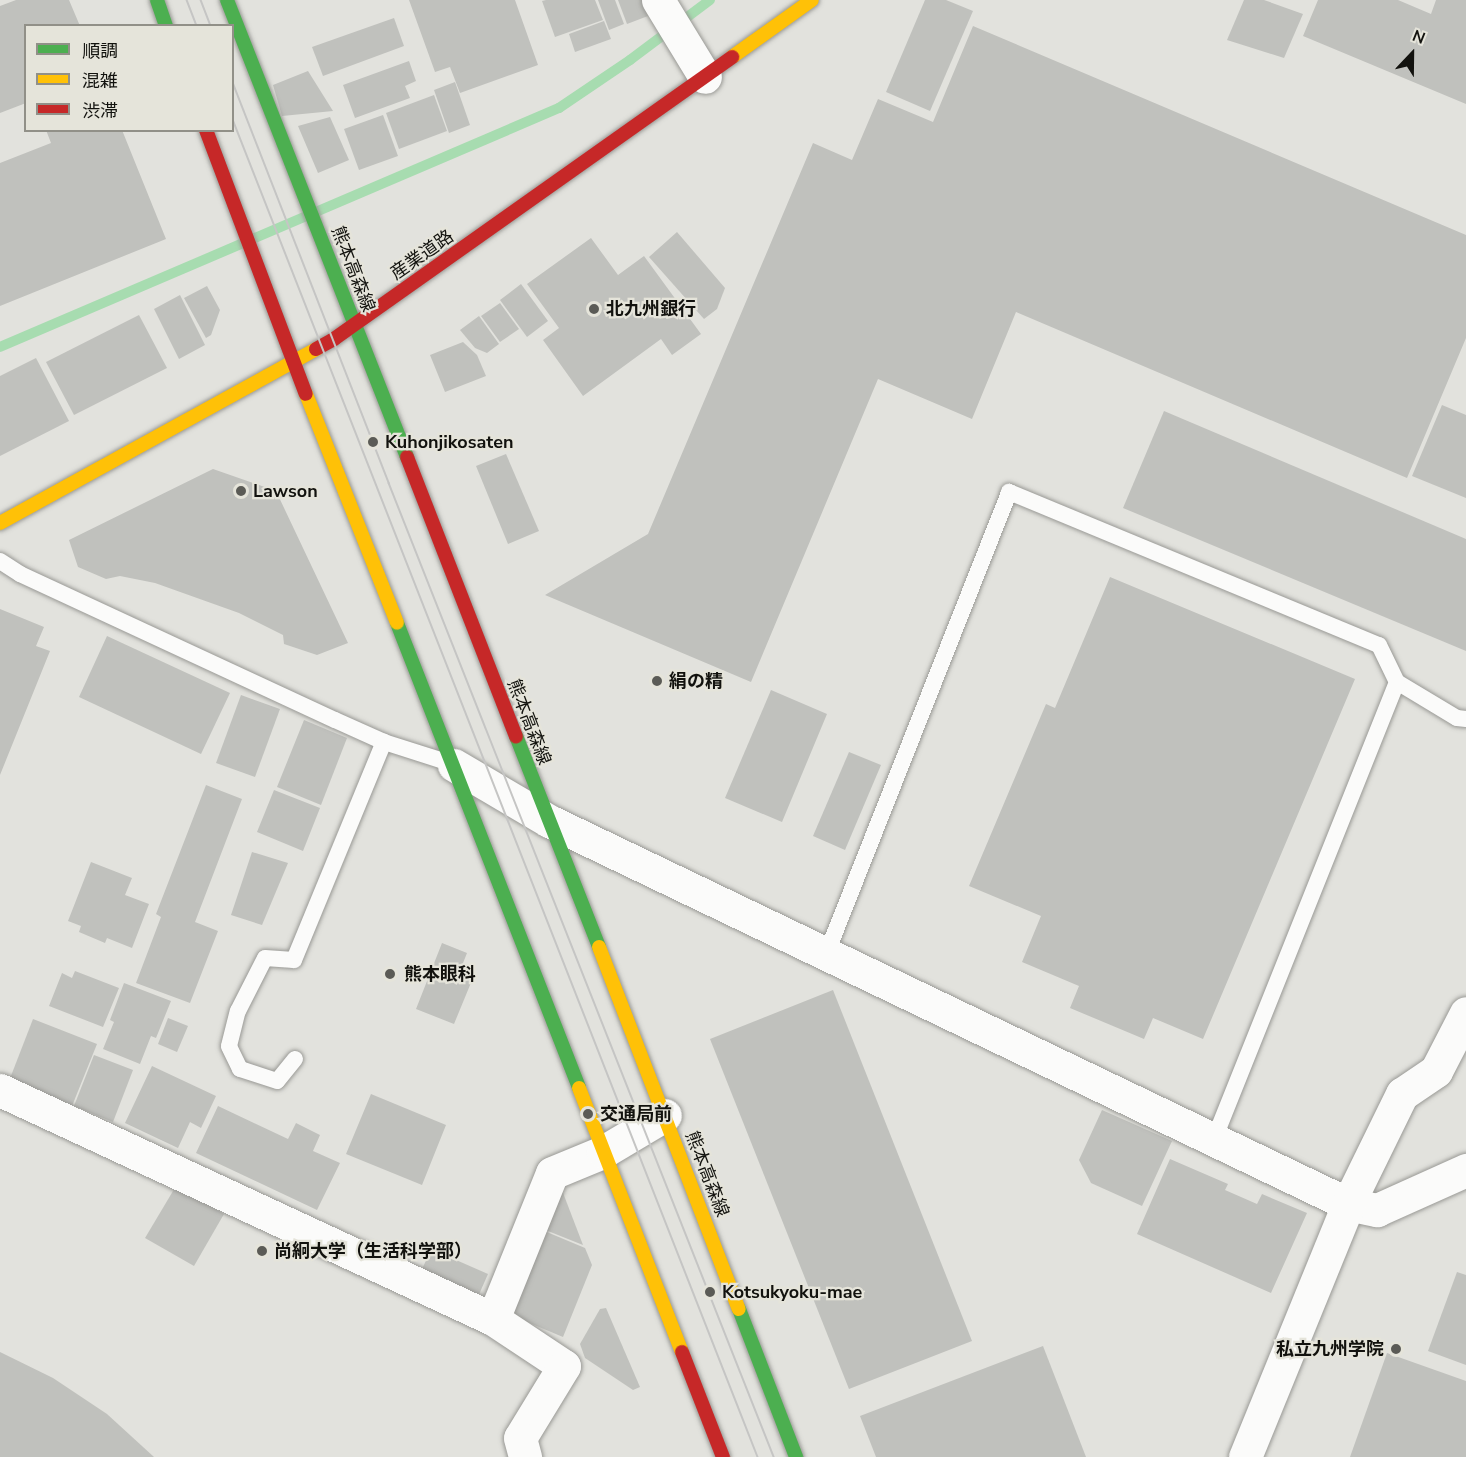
<!DOCTYPE html>
<html>
<head>
<meta charset="utf-8">
<style>
	body { margin:0 }
	#map { position:relative; width:1466px; height:1457px; overflow:hidden; background:#e2e2dd; font-family:"Nunito Sans","Noto Sans JP",sans-serif }
	div>[style] { position:absolute }
	.stream>* { height:10px; margin:-5px; padding:0 5px; transform-origin:5px; border-radius:5px; background:#a7dcb0 }
	.building>* { inset:0; background:#c0c1bd }
	.roads { filter:drop-shadow(0 0 2px #999995) drop-shadow(0 0 2px #999995) }
	.lane>* { height:16px; margin:-8px; padding:0 8px; transform-origin:8px; border-radius:8px; background:#fbfbfa }
	.street>* { height:33px; margin:-16.5px; padding:0 16.5px; transform-origin:16.5px; border-radius:16.5px; background:#fbfbfa }
	.fast>* { height:14px; margin:-7px; padding:0 7px; transform-origin:7px; border-radius:7px; background:#4caf50 }
	.slow>* { height:14px; margin:-7px; padding:0 7px; transform-origin:7px; border-radius:7px; background:#ffc107 }
	.jam>* { height:14px; margin:-7px; padding:0 7px; transform-origin:7px; border-radius:7px; background:#c62828 }
	.tram>* { height:1.5px; margin:-0.75px; padding:0 0.75px; transform-origin:0.75px; border-radius:0.75px; background:#c5c5c4 }
	.dots>* { width:16px; height:16px; translate:-50% -50%; box-sizing:border-box; border:3px solid #e5e4da; border-radius:50% }
	span { translate:-50% -50%; white-space:nowrap; text-align:center; line-height:1.15; -webkit-text-stroke:4.5px #e5e4da; paint-order:stroke }
	.street-label { font-size:18px; color:#12120e }
	.poi-label { font-size:18px; color:#12120e; font-weight:700 }
	.left { translate:0 -50%; text-align:left }
	.right { translate:-100% -50%; text-align:right }
	.legend { position:absolute; left:24px; top:24px; width:210px; height:108px; box-sizing:border-box; background:#e5e4da; border:2px solid #919088; margin:0; padding:8px 10px; list-style:none; font-size:18px; color:#12120e }
	.legend li { display:flex; align-items:center; gap:12px; height:30px }
	.legend b { width:30px; border:2px solid #919088 }
	.north { position:absolute; left:1382px; top:24px; width:60px; height:60px; -webkit-text-stroke:4px #e5e4da; paint-order:stroke; rotate:22deg; font-size:16px; font-weight:700; line-height:24px; text-align:center; color:#12120e }
	.north::after { content:''; display:block; margin:auto; width:21px; height:27px; background:#12120e; clip-path:polygon(50% 0,100% 100%,50% 72%,0 100%) }
</style>
</head>
<body>
<div id="map">
	<div class="stream">
		<div style="left:0;top:347px;width:608px;rotate:-23.15deg"></div>
		<div style="left:559px;top:108px;width:86px;rotate:-34.1deg"></div>
		<div style="left:630px;top:60px;width:100px;rotate:-36.9deg"></div>
	</div>
	<div class="building">
		<div style="clip-path:polygon(16px 0,69px 0,80px 26px,26px 26px,26px 103px,0 113px,0 6px)"></div>
		<div style="clip-path:polygon(409px 0,515px 0,538px 65px,460px 93px,450px 67px,435px 72px)"></div>
		<div style="clip-path:polygon(546px 0,595px 0,603px 20px,555px 37px,542px 1px)"></div>
		<div style="clip-path:polygon(598px 0,615px 0,624px 24px,609px 30px)"></div>
		<div style="clip-path:polygon(618px 0,642px 0,648px 16px,627px 24px)"></div>
		<div style="clip-path:polygon(925px 0,946px 0,973px 11px,930px 111px,886px 92px)"></div>
		<div style="clip-path:polygon(1244px 0,1264px 0,1303px 14px,1284px 58px,1227px 40px)"></div>
		<div style="clip-path:polygon(1318px 0,1398px 0,1431px 14px,1436px 0,1466px 0,1466px 104px,1303px 36px)"></div>
		<div style="clip-path:polygon(394px 18px,404px 46px,323px 76px,312px 47px)"></div>
		<div style="clip-path:polygon(604px 21px,611px 39px,575px 52px,569px 34px)"></div>
		<div style="clip-path:polygon(973px 26px,1466px 235px,1466px 338px,1407px 478px,1016px 312px,972px 419px,878px 379px,751px 682px,545px 595px,648px 534px,813px 143px,852px 160px,878px 99px,933px 122px)"></div>
		<div style="clip-path:polygon(409px 61px,416px 81px,405px 86px,410px 98px,355px 118px,343px 85px)"></div>
		<div style="clip-path:polygon(308px 71px,333px 111px,282px 116px,273px 85px)"></div>
		<div style="clip-path:polygon(455px 82px,470px 125px,449px 133px,434px 90px)"></div>
		<div style="clip-path:polygon(434px 95px,447px 131px,399px 149px,386px 113px)"></div>
		<div style="clip-path:polygon(383px 115px,398px 156px,359px 170px,344px 129px)"></div>
		<div style="clip-path:polygon(330px 117px,349px 160px,318px 173px,298px 126px)"></div>
		<div style="clip-path:polygon(46px 130px,122px 130px,166px 239px,0 306px,0 163px,51px 143px)"></div>
		<div style="clip-path:polygon(677px 232px,725px 288px,717px 309px,704px 319px,649px 257px)"></div>
		<div style="clip-path:polygon(591px 238px,618px 275px,644px 256px,701px 334px,672px 355px,661px 339px,583px 396px,543px 340px,559px 328px,527px 284px)"></div>
		<div style="clip-path:polygon(521px 284px,548px 321px,527px 337px,500px 300px)"></div>
		<div style="clip-path:polygon(207px 286px,220px 310px,211px 335px,206px 338px,184px 298px)"></div>
		<div style="clip-path:polygon(180px 295px,205px 345px,179px 359px,154px 309px)"></div>
		<div style="clip-path:polygon(500px 303px,519px 329px,500px 342px,481px 316px)"></div>
		<div style="clip-path:polygon(139px 315px,167px 368px,74px 415px,46px 362px)"></div>
		<div style="clip-path:polygon(479px 316px,499px 344px,487px 353px,475px 348px,460px 330px)"></div>
		<div style="clip-path:polygon(463px 342px,477px 355px,486px 376px,445px 392px,430px 355px)"></div>
		<div style="clip-path:polygon(36px 358px,69px 421px,0 456px,0 376px)"></div>
		<div style="clip-path:polygon(1442px 405px,1466px 415px,1466px 498px,1412px 476px)"></div>
		<div style="clip-path:polygon(1164px 411px,1466px 539px,1466px 651px,1123px 508px)"></div>
		<div style="clip-path:polygon(506px 454px,539px 531px,508px 544px,476px 466px)"></div>
		<div style="clip-path:polygon(213px 469px,276px 491px,348px 643px,317px 655px,284px 644px,283px 635px,239px 613px,155px 583px,120px 576px,106px 579px,78px 567px,69px 540px)"></div>
		<div style="clip-path:polygon(1110px 577px,1355px 679px,1203px 1039px,1153px 1018px,1144px 1039px,1070px 1008px,1079px 986px,1022px 962px,1041px 916px,969px 886px,1046px 704px,1055px 708px)"></div>
		<div style="clip-path:polygon(0 609px,44px 627px,36px 646px,50px 651px,0 775px)"></div>
		<div style="clip-path:polygon(107px 636px,230px 693px,201px 754px,79px 697px)"></div>
		<div style="clip-path:polygon(771px 690px,827px 714px,782px 822px,725px 798px)"></div>
		<div style="clip-path:polygon(241px 695px,280px 709px,255px 777px,216px 763px)"></div>
		<div style="clip-path:polygon(304px 720px,347px 738px,321px 805px,277px 787px)"></div>
		<div style="clip-path:polygon(849px 752px,881px 765px,845px 850px,813px 836px)"></div>
		<div style="clip-path:polygon(206px 785px,242px 799px,195px 922px,218px 931px,190px 1003px,136px 983px,161px 917px,156px 914px)"></div>
		<div style="clip-path:polygon(274px 790px,320px 808px,303px 851px,257px 832px)"></div>
		<div style="clip-path:polygon(252px 852px,288px 863px,262px 925px,231px 915px)"></div>
		<div style="clip-path:polygon(91px 862px,132px 878px,125px 895px,149px 904px,132px 948px,107px 938px,105px 943px,79px 932px,81px 926px,68px 921px)"></div>
		<div style="clip-path:polygon(442px 943px,467px 953px,461px 968px,475px 973px,454px 1024px,416px 1009px)"></div>
		<div style="clip-path:polygon(75px 971px,119px 988px,103px 1027px,49px 1006px,62px 973px,72px 978px)"></div>
		<div style="clip-path:polygon(124px 983px,171px 1001px,156px 1038px,151px 1036px,140px 1064px,103px 1049px,114px 1022px,110px 1020px)"></div>
		<div style="clip-path:polygon(833px 990px,972px 1341px,849px 1389px,710px 1039px)"></div>
		<div style="clip-path:polygon(168px 1018px,188px 1026px,177px 1052px,158px 1044px)"></div>
		<div style="clip-path:polygon(33px 1019px,97px 1044px,72px 1106px,9px 1081px)"></div>
		<div style="clip-path:polygon(94px 1055px,133px 1070px,113px 1122px,74px 1106px)"></div>
		<div style="clip-path:polygon(152px 1066px,216px 1096px,201px 1128px,190px 1122px,178px 1148px,125px 1123px)"></div>
		<div style="clip-path:polygon(371px 1094px,446px 1125px,422px 1185px,346px 1154px)"></div>
		<div style="clip-path:polygon(218px 1106px,288px 1139px,296px 1123px,320px 1135px,313px 1151px,340px 1163px,317px 1210px,196px 1153px)"></div>
		<div style="clip-path:polygon(1102px 1110px,1172px 1141px,1142px 1206px,1091px 1183px,1079px 1160px)"></div>
		<div style="clip-path:polygon(1170px 1159px,1228px 1184px,1225px 1190px,1257px 1204px,1262px 1194px,1307px 1213px,1271px 1293px,1137px 1234px)"></div>
		<div style="clip-path:polygon(560px 1185px,583px 1245px,543px 1229px)"></div>
		<div style="clip-path:polygon(176px 1186px,224px 1214px,194px 1266px,145px 1238px)"></div>
		<div style="clip-path:polygon(542px 1230px,585px 1248px,592px 1265px,563px 1337px,508px 1314px)"></div>
		<div style="clip-path:polygon(431px 1249px,488px 1274px,477px 1299px,420px 1274px)"></div>
		<div style="clip-path:polygon(1457px 1272px,1466px 1275px,1466px 1365px,1428px 1351px)"></div>
		<div style="clip-path:polygon(606px 1308px,640px 1387px,633px 1390px,585px 1358px,580px 1344px,600px 1309px)"></div>
		<div style="clip-path:polygon(1043px 1346px,1086px 1457px,876px 1457px,860px 1416px)"></div>
		<div style="clip-path:polygon(0 1352px,53px 1378px,107px 1414px,154px 1457px,0 1457px)"></div>
		<div style="clip-path:polygon(1387px 1353px,1466px 1381px,1466px 1457px,1350px 1457px)"></div>
	</div>
	<div class="roads">
		<div class="lane">
			<div style="left:0;top:561px;width:24px;rotate:33deg"></div>
			<div style="left:20px;top:574px;width:347px;rotate:24.9deg"></div>
			<div style="left:335px;top:720px;width:54px;rotate:24.2deg"></div>
			<div style="left:384px;top:742px;width:72px;rotate:17.7deg"></div>
			<div style="left:1397px;top:682px;width:70px;rotate:31deg"></div>
			<div style="left:1457px;top:718px;width:9px;rotate:6deg"></div>
			<div style="left:826px;top:955px;width:498px;rotate:-68.4deg"></div>
			<div style="left:1009px;top:492px;width:400px;rotate:22.5deg"></div>
			<div style="left:1379px;top:645px;width:41px;rotate:64.1deg"></div>
			<div style="left:1397px;top:682px;width:492px;rotate:111.8deg"></div>
			<div style="left:295px;top:1059px;width:28px;rotate:129deg"></div>
			<div style="left:277px;top:1081px;width:39px;rotate:-162deg"></div>
			<div style="left:240px;top:1069px;width:25px;rotate:-116deg"></div>
			<div style="left:229px;top:1046px;width:36px;rotate:-76deg"></div>
			<div style="left:238px;top:1011px;width:59px;rotate:-63deg"></div>
			<div style="left:265px;top:958px;width:29px;rotate:4deg"></div>
			<div style="left:294px;top:960px;width:236px;rotate:-67.6deg"></div>
		</div>
		<div class="street">
			<div style="left:658px;top:0;width:90px;rotate:58.6deg"></div>
			<div style="left:454px;top:765px;width:110px;rotate:30.5deg"></div>
			<div style="left:549px;top:821px;width:886px;rotate:25.61deg"></div>
			<div style="left:1348px;top:1204px;width:30px;rotate:12deg"></div>
			<div style="left:1377px;top:1210px;width:98px;rotate:-24.2deg"></div>
			<div style="left:0;top:1090px;width:544px;rotate:24.92deg"></div>
			<div style="left:493px;top:1319px;width:85px;rotate:33.5deg"></div>
			<div style="left:564px;top:1366px;width:84px;rotate:121.4deg"></div>
			<div style="left:520px;top:1438px;width:20px;rotate:75deg"></div>
			<div style="left:493px;top:1319px;width:157px;rotate:-68deg"></div>
			<div style="left:552px;top:1173px;width:55px;rotate:-22.4deg"></div>
			<div style="left:603px;top:1152px;width:72px;rotate:-30.8deg"></div>
			<div style="left:1245px;top:1457px;width:273px;rotate:-67.8deg"></div>
			<div style="left:1348px;top:1204px;width:123px;rotate:-63.9deg"></div>
			<div style="left:1402px;top:1094px;width:41px;rotate:-34.1deg"></div>
			<div style="left:1436px;top:1071px;width:65px;rotate:-62.7deg"></div>
		</div>
		<div class="fast">
			<div style="left:157px;top:0;width:28px;rotate:71deg"></div>
			<div style="left:227px;top:0;width:491px;rotate:68.5deg"></div>
			<div style="left:397px;top:623px;width:499px;rotate:68.6deg"></div>
			<div style="left:516px;top:736px;width:227px;rotate:68.5deg"></div>
			<div style="left:739px;top:1309px;width:159px;rotate:68.9deg"></div>
		</div>
		<div class="slow">
			<div style="left:732px;top:57px;width:98px;rotate:-35.5deg"></div>
			<div style="left:306px;top:394px;width:246px;rotate:68.3deg"></div>
			<div style="left:0;top:523px;width:361px;rotate:-28.8deg"></div>
			<div style="left:599px;top:947px;width:388px;rotate:68.9deg"></div>
			<div style="left:579px;top:1088px;width:283px;rotate:68.7deg"></div>
		</div>
		<div class="jam">
			<div style="left:206px;top:130px;width:282px;rotate:69.3deg"></div>
			<div style="left:316px;top:349px;width:21px;rotate:-29deg"></div>
			<div style="left:334px;top:339px;width:488px;rotate:-35.3deg"></div>
			<div style="left:407px;top:457px;width:300px;rotate:68.7deg"></div>
			<div style="left:682px;top:1352px;width:113px;rotate:68.7deg"></div>
		</div>
	</div>
	<div class="tram">
		<div style="left:187px;top:0;width:28px;rotate:69deg"></div>
		<div style="left:201px;top:0;width:28px;rotate:69deg"></div>
		<div style="left:232px;top:80px;width:433px;rotate:68.7deg"></div>
		<div style="left:389px;top:483px;width:1047px;rotate:68.43deg"></div>
		<div style="left:232px;top:117px;width:1440px;rotate:68.57deg"></div>
	</div>
	<div class="dots">
		<div style="left:594px;top:309px;background:#5b5b56"></div>
		<div style="left:373px;top:442px;background:#5b5b56"></div>
		<div style="left:241px;top:491px;background:#5b5b56"></div>
		<div style="left:657px;top:681px;background:#5b5b56"></div>
		<div style="left:390px;top:974px;background:#5b5b56"></div>
		<div style="left:588px;top:1114px;background:#5b5b56"></div>
		<div style="left:262px;top:1251px;background:#5b5b56"></div>
		<div style="left:710px;top:1292px;background:#5b5b56"></div>
		<div style="left:1396px;top:1349px;background:#5b5b56"></div>
	</div>
	<div class="street-label">
		<span style="left:422px;top:255px;rotate:-35deg">産業道路</span>
		<span style="left:353px;top:269px;rotate:69deg">熊本高森線</span>
		<span style="left:529px;top:722px;rotate:69deg">熊本高森線</span>
		<span style="left:707px;top:1174px;rotate:69deg">熊本高森線</span>
	</div>
	<div class="poi-label">
		<span class="left" style="left:606px;top:309px">北九州銀行</span>
		<span class="left" style="left:385px;top:442px">Kuhonjikosaten</span>
		<span class="left" style="left:253px;top:491px">Lawson</span>
		<span class="left" style="left:669px;top:681px">絹の精</span>
		<span class="left" style="left:404px;top:974px">熊本眼科</span>
		<span class="left" style="left:600px;top:1114px">交通局前</span>
		<span class="left" style="left:274px;top:1251px">尚絅大学（生活科学部）</span>
		<span class="left" style="left:722px;top:1292px">Kotsukyoku-mae</span>
		<span class="right" style="left:1384px;top:1349px">私立九州学院</span>
	</div>
	<ul class="legend">
	<li><b style="height:8px;background:#4caf50"></b>順調</li>
	<li><b style="height:8px;background:#ffc107"></b>混雑</li>
	<li><b style="height:8px;background:#c62828"></b>渋滞</li>
	</ul>
	<div class="north">N</div>
</div>
</body>
</html>
